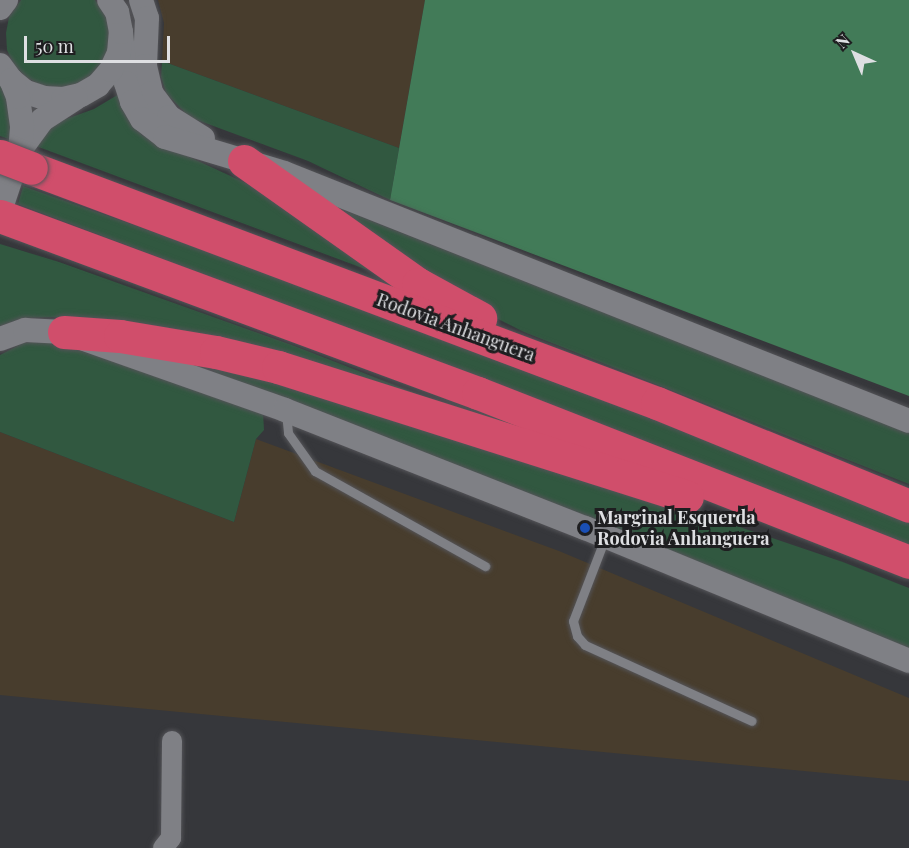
<!DOCTYPE html>
<html>
<head>
<meta charset="utf-8">
<style>
	body { margin:0 }
	#map { position:relative; width:909px; height:848px; overflow:hidden; background:#36373b; font-family:"Playfair Display",serif }
	div>[style] { position:absolute }
	.industrial>* { inset:0; background:#483d2d }
	.green>* { inset:0; background:#315840 }
	.forest>* { inset:0; background:#427b58 }
	.roads { filter:drop-shadow(0 0 2px #545458) drop-shadow(0 0 2px #545458) }
	.service>* { height:9px; margin:-4.5px; padding:0 4.5px; transform-origin:4.5px; border-radius:4.5px; background:#7f8085 }
	.minor>* { height:20px; margin:-10px; padding:0 10px; transform-origin:10px; border-radius:10px; background:#7f8085 }
	.tertiary>* { height:24px; margin:-12px; padding:0 12px; transform-origin:12px; border-radius:12px; background:#7f8085 }
	.motorway>* { height:33px; margin:-16.5px; padding:0 16.5px; transform-origin:16.5px; border-radius:16.5px; background:#d04e6b }
	.bridges { filter:drop-shadow(0 0 2px #545458) drop-shadow(0 0 2px #545458) }
	.motorway-bridge>* { height:33px; margin:-16.5px; padding:0 16.5px; transform-origin:16.5px; border-radius:16.5px; background:#d04e6b }
	.dots>* { width:16px; height:16px; translate:-50% -50%; box-sizing:border-box; border:3px solid #1e1e20; border-radius:50% }
	span { translate:-50% -50%; white-space:nowrap; text-align:center; line-height:1.15; -webkit-text-stroke:6px #1e1e20; paint-order:stroke }
	.street-label { font-size:18px; color:#dedfe2 }
	.poi-label { font-size:18px; color:#dedfe2; font-weight:700 }
	.left { translate:0 -50%; text-align:left }
	.north { position:absolute; left:825px; top:24px; width:60px; height:60px; -webkit-text-stroke:4px #1e1e20; paint-order:stroke; rotate:316deg; font-size:16px; font-weight:700; line-height:24px; text-align:center; color:#dedfe2 }
	.north::after { content:''; display:block; margin:auto; width:21px; height:27px; background:#dedfe2; clip-path:polygon(50% 0,100% 100%,50% 72%,0 100%) }
	.scale { position:absolute; left:24px; top:36px; width:146px; height:27px; box-sizing:border-box; border:3px solid #dedfe2; border-top:0; padding-left:8px; font-size:18px; line-height:21px; white-space:nowrap; color:#dedfe2; -webkit-text-stroke:4px #1e1e20; paint-order:stroke }
</style>
</head>
<body>
<div id="map">
	<div class="industrial">
		<div style="clip-path:polygon(158px 0,425px 0,399px 148px,162px 61px,164px 23px)"></div>
		<div style="clip-path:polygon(0 432px,234px 522px,256px 439px,559px 551px,909px 698px,909px 781px,0 695px)"></div>
	</div>
	<div class="green">
		<div style="clip-path:polygon(21px 0,95px 0,99px 5px,107px 19px,110px 34px,108px 50px,100px 65px,89px 78px,74px 85px,57px 88px,40px 85px,26px 77px,14px 65px,7px 50px,6px 33px,9px 17px)"></div>
		<div style="clip-path:polygon(162px 61px,399px 148px,390px 200px,308px 161px,189px 117px,166px 93px,161px 77px)"></div>
		<div style="clip-path:polygon(0 85px,6px 91px,12px 140px,0 136px)"></div>
		<div style="clip-path:polygon(119px 94px,125px 114px,142px 135px,250px 185px,381px 275px,36px 146px,52px 124px,94px 109px)"></div>
		<div style="clip-path:polygon(23px 186px,442px 334px,909px 522px,909px 547px,664px 448px,18px 204px)"></div>
		<div style="clip-path:polygon(346px 211px,909px 433px,909px 484px,524px 332px,478px 309px,341px 219px)"></div>
		<div style="clip-path:polygon(0 244px,59px 262px,292px 345px,448px 406px,153px 331px,59px 317px,23px 318px,0 326px)"></div>
		<div style="clip-path:polygon(41px 341px,69px 347px,263px 411px,264px 430px,256px 439px,234px 522px,0 432px,0 355px,23px 343px)"></div>
		<div style="clip-path:polygon(215px 362px,595px 478px,843px 562px,909px 588px,909px 655px,320px 412px,214px 372px,210px 366px)"></div>
	</div>
	<div class="forest">
		<div style="clip-path:polygon(425px 0,909px 0,909px 396px,390px 200px)"></div>
	</div>
	<div class="roads">
		<div class="service">
			<div style="left:286px;top:413px;width:20px;rotate:84deg"></div>
			<div style="left:288px;top:433px;width:47px;rotate:54.6deg"></div>
			<div style="left:315px;top:471px;width:195px;rotate:29.2deg"></div>
			<div style="left:605px;top:538px;width:89px;rotate:111.1deg"></div>
			<div style="left:573px;top:621px;width:16px;rotate:75deg"></div>
			<div style="left:577px;top:636px;width:12px;rotate:48deg"></div>
			<div style="left:585px;top:645px;width:183px;rotate:24.5deg"></div>
		</div>
		<div class="minor">
			<div style="left:163px;top:848px;width:13px;rotate:-51deg"></div>
			<div style="left:171px;top:838px;width:97px;rotate:-89.4deg"></div>
		</div>
		<div class="tertiary">
			<div style="left:141px;top:0;width:19px;rotate:72deg"></div>
			<div style="left:147px;top:18px;width:48px;rotate:92.4deg"></div>
			<div style="left:145px;top:66px;width:28px;rotate:77deg"></div>
			<div style="left:151px;top:93px;width:30px;rotate:53deg"></div>
			<div style="left:169px;top:117px;width:40px;rotate:32deg"></div>
			<div style="left:0;top:8px;width:10px;rotate:-53deg"></div>
			<div style="left:121px;top:32px;width:51px;rotate:84.4deg"></div>
			<div style="left:126px;top:83px;width:20px;rotate:72deg"></div>
			<div style="left:132px;top:102px;width:20px;rotate:60deg"></div>
			<div style="left:142px;top:119px;width:29px;rotate:38deg"></div>
			<div style="left:165px;top:137px;width:124px;rotate:16.8deg"></div>
			<div style="left:284px;top:173px;width:672px;rotate:21.64deg"></div>
			<div style="left:0;top:65px;width:19px;rotate:54deg"></div>
			<div style="left:11px;top:80px;width:19px;rotate:39deg"></div>
			<div style="left:26px;top:92px;width:19px;rotate:18deg"></div>
			<div style="left:44px;top:98px;width:19px;rotate:3deg"></div>
			<div style="left:63px;top:99px;width:18px;rotate:-13deg"></div>
			<div style="left:81px;top:95px;width:20px;rotate:-30deg"></div>
			<div style="left:98px;top:85px;width:20px;rotate:-49deg"></div>
			<div style="left:111px;top:70px;width:19px;rotate:-65deg"></div>
			<div style="left:119px;top:53px;width:21px;rotate:-85deg"></div>
			<div style="left:121px;top:32px;width:20px;rotate:-101deg"></div>
			<div style="left:117px;top:12px;width:14px;rotate:-124deg"></div>
			<div style="left:21px;top:149px;width:36px;rotate:-54deg"></div>
			<div style="left:42px;top:120px;width:40px;rotate:-32.9deg"></div>
			<div style="left:0;top:211px;width:63px;rotate:-71.6deg"></div>
			<div style="left:20px;top:151px;width:25px;rotate:-85deg"></div>
			<div style="left:22px;top:126px;width:29px;rotate:-98deg"></div>
			<div style="left:18px;top:97px;width:18px;rotate:-112deg"></div>
			<div style="left:0;top:339px;width:27px;rotate:-20deg"></div>
			<div style="left:25px;top:330px;width:39px;rotate:3deg"></div>
			<div style="left:64px;top:332px;width:234px;rotate:19.4deg"></div>
			<div style="left:285px;top:410px;width:322px;rotate:21.5deg"></div>
			<div style="left:585px;top:528px;width:350px;rotate:22.3deg"></div>
		</div>
		<div class="motorway">
			<div style="left:244px;top:161px;width:213px;rotate:35.3deg"></div>
			<div style="left:418px;top:284px;width:71px;rotate:28.7deg"></div>
			<div style="left:31px;top:168px;width:669px;rotate:20.58deg"></div>
			<div style="left:657px;top:403px;width:272px;rotate:22.2deg"></div>
			<div style="left:0;top:216px;width:510px;rotate:20.32deg"></div>
			<div style="left:478px;top:393px;width:463px;rotate:21.4deg"></div>
			<div style="left:64px;top:332px;width:56px;rotate:4.1deg"></div>
			<div style="left:120px;top:336px;width:97px;rotate:9.5deg"></div>
			<div style="left:216px;top:352px;width:64px;rotate:13.6deg"></div>
			<div style="left:278px;top:367px;width:429px;rotate:17.6deg"></div>
		</div>
	</div>
	<div class="bridges">
		<div class="motorway-bridge">
			<div style="left:0;top:156px;width:33px;rotate:21deg"></div>
		</div>
	</div>
	<div class="dots">
		<div style="left:585px;top:528px;background:#1a4fb4"></div>
	</div>
	<div class="street-label">
		<span style="left:456px;top:327px;rotate:20deg">Rodovia Anhanguera</span>
	</div>
	<div class="poi-label">
		<span class="left" style="left:597px;top:528px">Marginal Esquerda<br>Rodovia Anhanguera</span>
	</div>
	<div class="north">N</div>
	<div class="scale">50 m</div>
</div>
</body>
</html>
